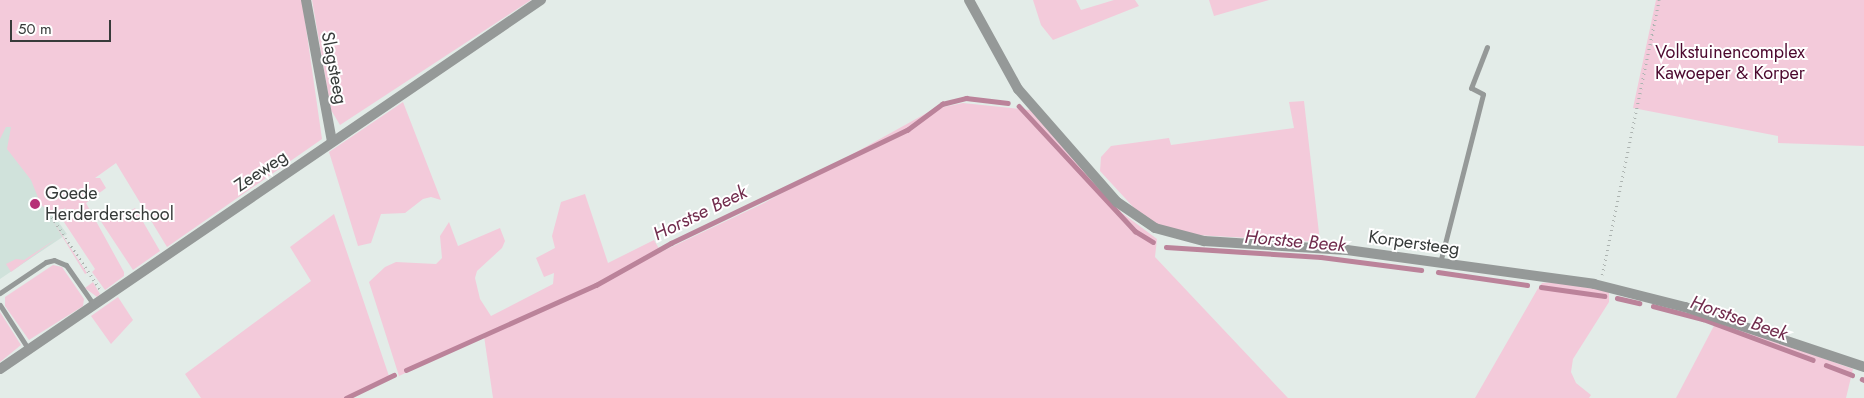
<!DOCTYPE html>
<html>
<head>
<meta charset="utf-8">
<style>
	body { margin:0 }
	#map { position:relative; width:1864px; height:398px; overflow:hidden; background:#e3ece8; font-family:Jost,sans-serif }
	div>[style] { position:absolute }
	.built>* { inset:0; background:#d0e2db }
	.green>* { inset:0; background:#f3cada }
	.stream>* { height:4.5px; margin:-2.25px; padding:0 2.25px; transform-origin:2.25px; border-radius:2.25px; background:#bb839a }
	.path>* { height:2.5px; margin-top:-1.25px; transform-origin:0; background:repeating-linear-gradient(90deg,#adb4b1 0 1px,transparent 0 5px) }
	.service>* { height:5px; margin:-2.5px; padding:0 2.5px; transform-origin:2.5px; border-radius:2.5px; background:#959998 }
	.minor>* { height:10px; margin:-5px; padding:0 5px; transform-origin:5px; border-radius:5px; background:#959998 }
	.dots>* { width:14px; height:14px; translate:-50% -50%; box-sizing:border-box; border:2px solid #fff; border-radius:50% }
	span { translate:-50% -50%; white-space:nowrap; text-align:center; line-height:1.15; -webkit-text-stroke:4px #fff; paint-order:stroke }
	.park-label { font-size:18px; color:#4c082e }
	.street-label { font-size:18px; color:#373b3a }
	.poi-label { font-size:18px; color:#373b3a }
	.left { translate:0 -50%; text-align:left }
	.water-label { font-size:19px; color:#712c4d; font-style:italic }
	.scale { position:absolute; left:10px; top:20px; width:101px; height:22px; box-sizing:border-box; border:2px solid #373b3a; border-top:0; padding-left:6px; font-size:15px; line-height:18px; white-space:nowrap; color:#373b3a; -webkit-text-stroke:4px #fff; paint-order:stroke }
</style>
</head>
<body>
<div id="map">
	<div class="built">
		<div style="clip-path:polygon(0 127px,11px 127px,77px 199px,54px 216px,67px 234px,0 279px)"></div>
	</div>
	<div class="green">
		<div style="clip-path:polygon(0 0,302px 0,322px 139px,167px 247px,116px 163px,95px 178px,100px 178px,106px 188px,86px 203px,124px 272px,124px 276px,105px 290px,92px 272px,95px 269px,62px 219px,69px 214px,65px 208px,55px 215px,41px 205px,31px 180px,7px 149px,11px 127px,6px 127px,0 139px)"></div>
		<div style="clip-path:polygon(312px 0,531px 0,340px 125px,331px 110px)"></div>
		<div style="clip-path:polygon(1033px 0,1076px 0,1081px 10px,1114px 0,1135px 0,1139px 6px,1053px 40px,1041px 25px)"></div>
		<div style="clip-path:polygon(1209px 0,1269px 0,1214px 16px)"></div>
		<div style="clip-path:polygon(1656px 0,1864px 0,1864px 146px,1778px 143px,1778px 136px,1633px 108px)"></div>
		<div style="clip-path:polygon(1304px 101px,1320px 242px,1195px 235px,1161px 227px,1136px 210px,1100px 171px,1101px 157px,1111px 146px,1169px 138px,1171px 145px,1294px 128px,1289px 102px)"></div>
		<div style="clip-path:polygon(403px 102px,441px 200px,431px 197px,423px 199px,405px 213px,381px 214px,371px 243px,358px 246px,329px 152px)"></div>
		<div style="clip-path:polygon(963px 103px,1030px 110px,1122px 213px,1157px 239px,1155px 257px,1288px 398px,493px 398px,484px 336px,399px 376px,369px 282px,385px 267px,396px 262px,436px 264px,442px 258px,440px 236px,449px 222px,458px 246px,500px 228px,505px 241px,502px 248px,477px 271px,475px 278px,480px 299px,491px 316px,553px 284px,554px 273px,544px 277px,536px 258px,555px 248px,552px 236px,561px 202px,585px 194px,608px 263px,654px 240px,661px 252px,764px 203px,934px 109px)"></div>
		<div style="clip-path:polygon(135px 208px,160px 251px,133px 270px,100px 220px,109px 214px,115px 220px)"></div>
		<div style="clip-path:polygon(334px 214px,390px 379px,351px 398px,201px 398px,185px 374px,311px 281px,290px 247px)"></div>
		<div style="clip-path:polygon(51px 218px,87px 273px,85px 274px)"></div>
		<div style="clip-path:polygon(56px 239px,11px 272px,6px 264px,16px 259px,24px 260px)"></div>
		<div style="clip-path:polygon(53px 265px,62px 267px,84px 299px,83px 306px,29px 340px,5px 306px,5px 297px)"></div>
		<div style="clip-path:polygon(93px 282px,100px 294px,97px 297px,85px 288px)"></div>
		<div style="clip-path:polygon(1553px 282px,1609px 291px,1609px 302px,1573px 359px,1571px 372px,1576px 383px,1591px 395px,1589px 398px,1475px 398px,1537px 290px,1542px 283px)"></div>
		<div style="clip-path:polygon(118px 297px,133px 320px,111px 344px,91px 316px)"></div>
		<div style="clip-path:polygon(0 312px,21px 345px,0 362px)"></div>
		<div style="clip-path:polygon(1717px 320px,1853px 369px,1846px 398px,1676px 398px)"></div>
	</div>
	<div class="stream">
		<div style="left:1019px;top:106px;width:171px;rotate:47.1deg"></div>
		<div style="left:1135px;top:231px;width:21px;rotate:31deg"></div>
		<div style="left:1166px;top:247px;width:155px;rotate:3.7deg"></div>
		<div style="left:1321px;top:257px;width:101px;rotate:7.4deg"></div>
		<div style="left:1438px;top:272px;width:90px;rotate:8.3deg"></div>
		<div style="left:1541px;top:287px;width:64px;rotate:8.1deg"></div>
		<div style="left:1617px;top:298px;width:23px;rotate:13deg"></div>
		<div style="left:1653px;top:306px;width:52px;rotate:14.6deg"></div>
		<div style="left:1703px;top:319px;width:117px;rotate:20.4deg"></div>
		<div style="left:1826px;top:365px;width:28px;rotate:21deg"></div>
		<div style="left:406px;top:370px;width:208px;rotate:-24.1deg"></div>
		<div style="left:596px;top:285px;width:86px;rotate:-29.2deg"></div>
		<div style="left:671px;top:243px;width:262px;rotate:-25.6deg"></div>
		<div style="left:907px;top:130px;width:44px;rotate:-36.6deg"></div>
		<div style="left:942px;top:104px;width:25px;rotate:-14deg"></div>
		<div style="left:966px;top:98px;width:42px;rotate:6.8deg"></div>
		<div style="left:1862px;top:379px;width:2px;rotate:27deg"></div>
		<div style="left:346px;top:398px;width:53px;rotate:-25.6deg"></div>
	</div>
	<div class="path">
		<div style="left:52px;top:217px;width:87px;rotate:56.3deg"></div>
		<div style="left:1602px;top:275px;width:281px;rotate:-78.3deg"></div>
	</div>
	<div class="service">
		<div style="left:1440px;top:263px;width:174px;rotate:-75.7deg"></div>
		<div style="left:1483px;top:94px;width:13px;rotate:-153deg"></div>
		<div style="left:1471px;top:88px;width:44px;rotate:-68.7deg"></div>
		<div style="left:0;top:293px;width:55px;rotate:-34deg"></div>
		<div style="left:46px;top:262px;width:8px;rotate:-14deg"></div>
		<div style="left:54px;top:260px;width:13px;rotate:23deg"></div>
		<div style="left:66px;top:265px;width:49px;rotate:55deg"></div>
		<div style="left:0;top:305px;width:54px;rotate:57.2deg"></div>
	</div>
	<div class="minor">
		<div style="left:306px;top:0;width:144px;rotate:79.6deg"></div>
		<div style="left:969px;top:0;width:102px;rotate:61.2deg"></div>
		<div style="left:1018px;top:89px;width:150px;rotate:48.8deg"></div>
		<div style="left:1117px;top:202px;width:46px;rotate:34.4deg"></div>
		<div style="left:1155px;top:228px;width:51px;rotate:14.9deg"></div>
		<div style="left:1204px;top:241px;width:143px;rotate:3.6deg"></div>
		<div style="left:1347px;top:250px;width:249px;rotate:7.8deg"></div>
		<div style="left:1594px;top:284px;width:94px;rotate:14.2deg"></div>
		<div style="left:1685px;top:307px;width:189px;rotate:18.5deg"></div>
		<div style="left:0;top:369px;width:655px;rotate:-34.3deg"></div>
	</div>
	<div class="dots">
		<div style="left:35px;top:204px;background:#b63177"></div>
	</div>
	<div class="park-label">
		<span style="left:1730px;top:63px">Volkstuinencomplex<br>Kawoeper &amp; Korper</span>
	</div>
	<div class="street-label">
		<span style="left:334px;top:68px;rotate:79deg">Slagsteeg</span>
		<span style="left:261px;top:171px;rotate:-34deg">Zeeweg</span>
		<span style="left:1414px;top:243px;rotate:8deg">Korpersteeg</span>
	</div>
	<div class="poi-label">
		<span class="left" style="left:45px;top:204px">Goede<br>Herderderschool</span>
	</div>
	<div class="water-label">
		<span style="left:700px;top:213px;rotate:-26deg">Horstse Beek</span>
		<span style="left:1295px;top:241px;rotate:5deg">Horstse Beek</span>
		<span style="left:1739px;top:318px;rotate:19deg">Horstse Beek</span>
	</div>
	<div class="scale">50 m</div>
</div>
</body>
</html>
